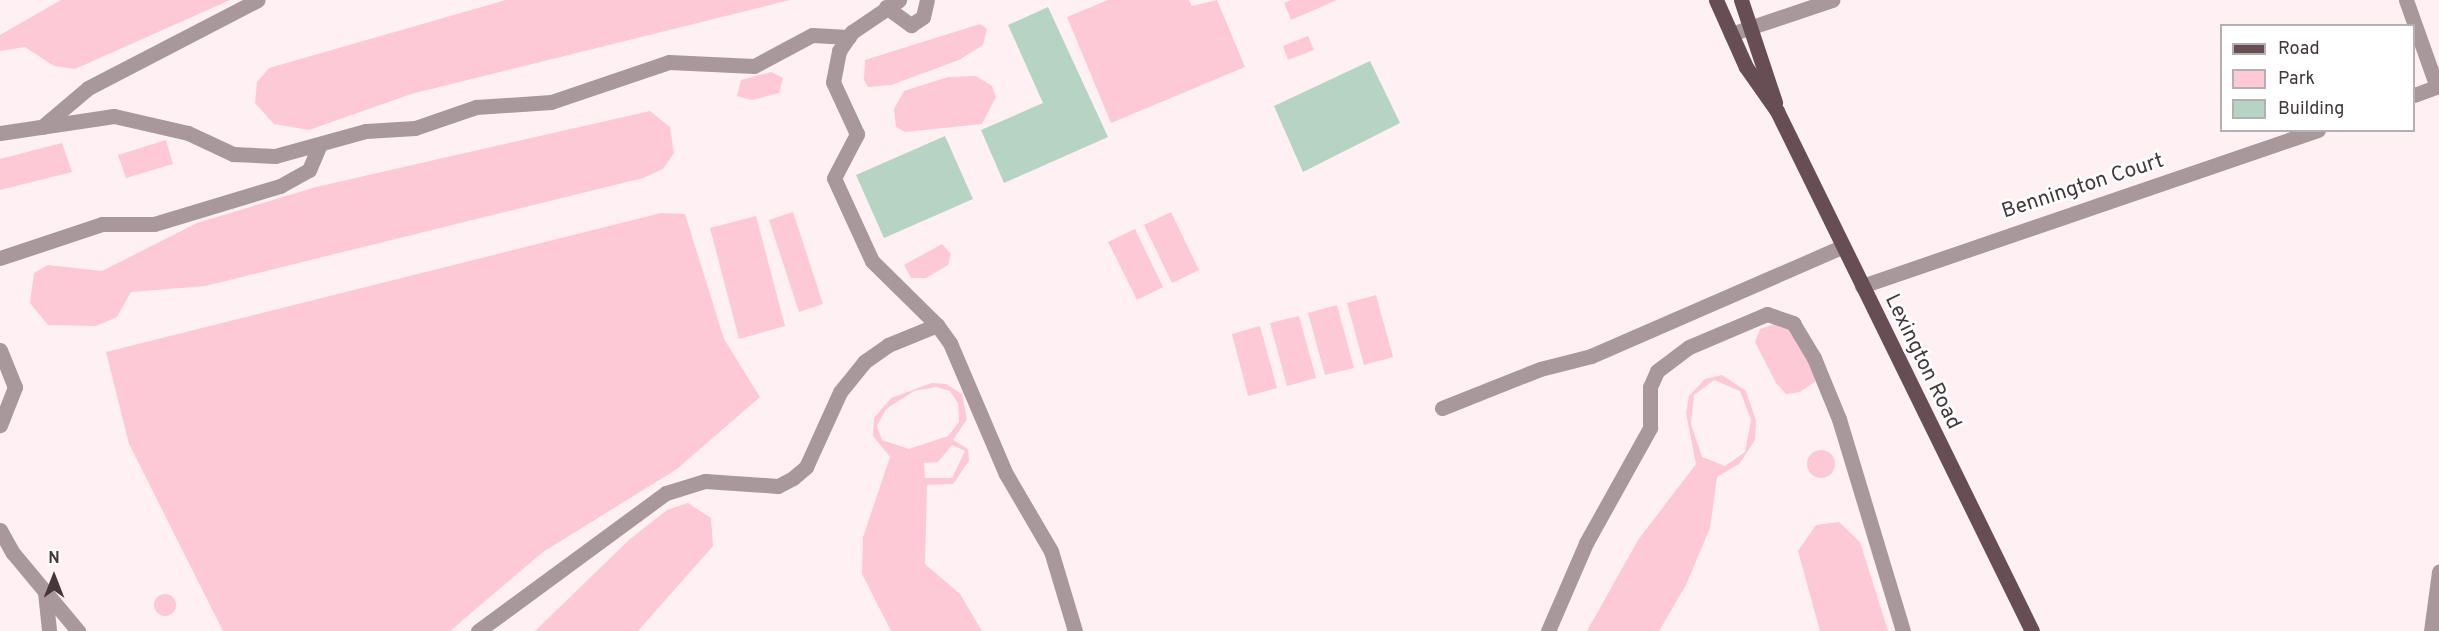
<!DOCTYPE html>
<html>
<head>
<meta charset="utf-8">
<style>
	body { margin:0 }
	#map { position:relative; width:2439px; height:631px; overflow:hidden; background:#fff0f4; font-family:Overpass,sans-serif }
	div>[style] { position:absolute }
	.green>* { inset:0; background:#fdc9d6 }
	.round { border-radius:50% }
	.building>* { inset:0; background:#b5d4c3 }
	.minor>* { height:15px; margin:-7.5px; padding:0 7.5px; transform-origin:7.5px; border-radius:7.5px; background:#a8989c }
	.major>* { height:15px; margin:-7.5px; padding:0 7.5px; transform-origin:7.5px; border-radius:7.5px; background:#674e55 }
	span { translate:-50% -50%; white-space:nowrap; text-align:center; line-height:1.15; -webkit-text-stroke:5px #fff; paint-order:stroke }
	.street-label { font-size:21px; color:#443639 }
	.legend { position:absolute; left:2220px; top:24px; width:195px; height:108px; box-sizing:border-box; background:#fff; border:2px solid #b4afb0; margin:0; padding:8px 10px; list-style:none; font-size:18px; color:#443639 }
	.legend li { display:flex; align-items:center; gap:12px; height:30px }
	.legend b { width:30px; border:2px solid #b4afb0 }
	.north { position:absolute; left:24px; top:547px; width:60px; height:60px; -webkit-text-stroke:4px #fff; paint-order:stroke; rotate:0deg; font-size:16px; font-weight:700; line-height:24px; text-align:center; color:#443639 }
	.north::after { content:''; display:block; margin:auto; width:21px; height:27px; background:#443639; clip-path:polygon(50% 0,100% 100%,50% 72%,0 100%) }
</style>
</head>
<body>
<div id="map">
	<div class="green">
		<div style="clip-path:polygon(61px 0,230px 0,75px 69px,54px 66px,25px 47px,0 51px,0 35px)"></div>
		<div style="clip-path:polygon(506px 0,790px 0,411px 94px,309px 130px,274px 124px,255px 103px,257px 82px,269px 68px)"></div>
		<div style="clip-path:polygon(1108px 0,1189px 0,1192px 6px,1217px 0,1245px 67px,1111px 123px,1067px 17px)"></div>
		<div style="clip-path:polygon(1291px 0,1337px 0,1291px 20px,1284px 3px)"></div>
		<div style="clip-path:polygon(980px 24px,987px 29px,983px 45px,959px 60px,891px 85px,868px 87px,864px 80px,865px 60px)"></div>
		<div style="clip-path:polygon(1308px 36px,1314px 50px,1288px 60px,1283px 46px)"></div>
		<div style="clip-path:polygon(771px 72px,783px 78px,779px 93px,752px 100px,737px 96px,741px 80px)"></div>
		<div style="clip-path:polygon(976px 76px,992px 86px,996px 97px,982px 124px,905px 132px,896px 127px,894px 109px,904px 91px,948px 77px)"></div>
		<div style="clip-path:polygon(650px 111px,670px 127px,674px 153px,663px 169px,643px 178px,205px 286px,131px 292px,117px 317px,96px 326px,48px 325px,30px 303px,34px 273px,48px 265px,102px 271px,197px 223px,316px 187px)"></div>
		<div style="clip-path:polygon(166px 140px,173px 164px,126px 178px,118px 155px)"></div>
		<div style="clip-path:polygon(62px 143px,72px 172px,0 190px,0 159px)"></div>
		<div style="clip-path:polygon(793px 212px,823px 304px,799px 312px,769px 220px)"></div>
		<div style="clip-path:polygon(1171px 212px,1199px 270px,1172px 283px,1144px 225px)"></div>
		<div style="clip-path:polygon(661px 213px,685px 214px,724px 339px,760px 397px,677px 469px,543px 552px,450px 631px,223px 631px,129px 444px,106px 352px)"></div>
		<div style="clip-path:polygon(756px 216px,785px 326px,739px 339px,710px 228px)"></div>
		<div style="clip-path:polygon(1135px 229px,1163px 287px,1137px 300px,1108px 242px)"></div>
		<div style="clip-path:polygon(942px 244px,951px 254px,948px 265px,926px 278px,911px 278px,904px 265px)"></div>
		<div style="clip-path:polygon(1376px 295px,1393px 357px,1364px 365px,1347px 303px)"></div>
		<div style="clip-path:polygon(1337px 305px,1354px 368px,1325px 375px,1308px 313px)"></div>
		<div style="clip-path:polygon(1299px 316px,1316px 378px,1287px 386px,1270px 323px)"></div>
		<div style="clip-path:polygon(1781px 322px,1794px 332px,1814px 374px,1815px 382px,1800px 392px,1786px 394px,1776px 383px,1755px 342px,1760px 329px)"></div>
		<div style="clip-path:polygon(1260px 326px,1277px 388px,1248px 396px,1232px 334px)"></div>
		<div style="clip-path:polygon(evenodd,1722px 375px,1746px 391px,1756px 421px,1755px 440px,1739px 464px,1717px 477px,1710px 528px,1686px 585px,1659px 631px,1587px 631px,1638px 540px,1696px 464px,1686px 413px,1689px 396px,1705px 379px,1722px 375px,1714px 380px,1740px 391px,1751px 420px,1745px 452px,1725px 466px,1702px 457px,1691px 424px,1694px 395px,1714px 380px)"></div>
		<div style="clip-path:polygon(evenodd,932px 383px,946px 384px,962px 394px,967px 419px,953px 440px,968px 449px,969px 461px,953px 484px,927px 485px,925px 564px,960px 594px,982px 631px,891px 631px,862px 574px,863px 537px,890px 457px,873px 436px,874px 418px,891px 398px,932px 383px,936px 387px,950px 391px,958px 403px,959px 422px,948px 436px,909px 449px,882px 440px,877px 426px,886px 409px,914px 391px,936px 387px,932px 383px,952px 445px,965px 451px,952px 478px,925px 478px,924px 463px,938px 462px,952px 445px)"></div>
		<div class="round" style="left:1807px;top:450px;width:28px;height:28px"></div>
		<div style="clip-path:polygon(688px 503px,711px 518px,713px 546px,638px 631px,535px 631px,630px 539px,667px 510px)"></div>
		<div style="clip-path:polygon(1839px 522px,1860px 542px,1888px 631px,1820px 631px,1798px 551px,1816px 525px)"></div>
		<div class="round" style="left:154px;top:594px;width:22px;height:22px"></div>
	</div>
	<div class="building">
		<div style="clip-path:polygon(1048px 7px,1108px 137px,1004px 183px,981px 130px,1043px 103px,1008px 25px)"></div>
		<div style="clip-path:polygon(1370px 61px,1400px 123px,1303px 172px,1274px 106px)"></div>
		<div style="clip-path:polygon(945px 136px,973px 199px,884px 238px,856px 175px)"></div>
	</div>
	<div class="minor">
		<div style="left:2406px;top:0;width:92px;rotate:70.4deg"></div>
		<div style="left:886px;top:7px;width:31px;rotate:36deg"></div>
		<div style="left:911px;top:25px;width:14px;rotate:-34deg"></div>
		<div style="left:923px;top:17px;width:17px;rotate:-77deg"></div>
		<div style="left:1731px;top:34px;width:107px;rotate:-18.6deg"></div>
		<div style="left:2414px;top:95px;width:27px;rotate:-20deg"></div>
		<div style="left:42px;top:127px;width:60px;rotate:-40.3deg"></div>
		<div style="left:88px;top:88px;width:191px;rotate:-27.4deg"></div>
		<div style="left:0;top:133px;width:115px;rotate:-8.5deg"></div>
		<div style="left:114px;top:116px;width:76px;rotate:12.9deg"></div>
		<div style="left:188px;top:133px;width:50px;rotate:25deg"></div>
		<div style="left:233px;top:154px;width:42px;rotate:2.7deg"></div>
		<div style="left:275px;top:156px;width:94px;rotate:-15.4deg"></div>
		<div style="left:366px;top:131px;width:49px;rotate:-3.5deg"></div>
		<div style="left:415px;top:128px;width:65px;rotate:-19deg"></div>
		<div style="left:476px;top:107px;width:75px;rotate:-3.8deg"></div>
		<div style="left:551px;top:102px;width:125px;rotate:-18.7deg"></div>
		<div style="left:669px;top:62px;width:85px;rotate:2.7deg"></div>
		<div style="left:754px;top:66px;width:66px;rotate:-28.1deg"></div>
		<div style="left:812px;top:35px;width:37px;rotate:3deg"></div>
		<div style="left:0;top:258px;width:108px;rotate:-18.4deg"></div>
		<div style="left:102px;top:224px;width:52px"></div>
		<div style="left:154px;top:224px;width:132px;rotate:-16.8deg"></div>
		<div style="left:280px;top:186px;width:33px;rotate:-29deg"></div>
		<div style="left:309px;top:170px;width:25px;rotate:-67deg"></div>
		<div style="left:1862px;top:286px;width:482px;rotate:-18.9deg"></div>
		<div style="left:937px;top:325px;width:22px;rotate:54deg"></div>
		<div style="left:950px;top:343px;width:142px;rotate:66.9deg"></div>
		<div style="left:1006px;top:474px;width:89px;rotate:59.7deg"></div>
		<div style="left:1051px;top:551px;width:84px;rotate:73.3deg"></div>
		<div style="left:0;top:350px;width:40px;rotate:68deg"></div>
		<div style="left:15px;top:387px;width:41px;rotate:111.5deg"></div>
		<div style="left:1442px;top:408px;width:105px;rotate:-21.7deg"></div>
		<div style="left:1540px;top:369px;width:53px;rotate:-14.3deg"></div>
		<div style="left:1591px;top:356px;width:274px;rotate:-23.5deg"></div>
		<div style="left:0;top:530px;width:26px;rotate:61deg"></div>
		<div style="left:13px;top:553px;width:102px;rotate:50.2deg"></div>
		<div style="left:45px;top:592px;width:39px;rotate:84deg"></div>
		<div style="left:478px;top:631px;width:233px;rotate:-36.3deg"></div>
		<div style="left:666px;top:493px;width:41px;rotate:-17.1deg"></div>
		<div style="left:705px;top:481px;width:73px;rotate:3.9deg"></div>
		<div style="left:778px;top:486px;width:17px;rotate:-28deg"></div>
		<div style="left:793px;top:478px;width:17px;rotate:-40deg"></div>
		<div style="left:806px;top:467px;width:82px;rotate:-65.6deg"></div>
		<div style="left:840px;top:392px;width:38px;rotate:-51deg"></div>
		<div style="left:864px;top:362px;width:29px;rotate:-35deg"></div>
		<div style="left:888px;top:345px;width:53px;rotate:-22.2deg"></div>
		<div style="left:937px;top:325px;width:91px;rotate:-135.4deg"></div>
		<div style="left:872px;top:261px;width:91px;rotate:-114.6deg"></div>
		<div style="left:834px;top:178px;width:50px;rotate:-62.4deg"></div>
		<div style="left:857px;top:134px;width:57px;rotate:-114.8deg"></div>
		<div style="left:833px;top:82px;width:32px;rotate:-79deg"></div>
		<div style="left:839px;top:51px;width:23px;rotate:-56deg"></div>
		<div style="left:852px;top:32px;width:57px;rotate:-34.2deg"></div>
		<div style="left:1548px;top:631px;width:96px;rotate:-66.6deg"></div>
		<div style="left:1586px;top:543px;width:132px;rotate:-60.9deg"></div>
		<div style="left:1650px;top:428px;width:41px;rotate:-90deg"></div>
		<div style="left:1650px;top:387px;width:17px;rotate:-66deg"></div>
		<div style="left:1657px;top:371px;width:40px;rotate:-37deg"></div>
		<div style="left:1689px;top:347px;width:85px;rotate:-22.9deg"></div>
		<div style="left:1767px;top:314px;width:28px;rotate:19deg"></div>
		<div style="left:1793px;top:323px;width:41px;rotate:59deg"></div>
		<div style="left:1814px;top:358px;width:66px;rotate:67.7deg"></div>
		<div style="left:1839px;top:419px;width:221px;rotate:73.2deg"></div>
		<div style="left:2431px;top:631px;width:60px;rotate:-82.3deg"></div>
	</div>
	<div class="major">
		<div style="left:1716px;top:0;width:73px;rotate:65.9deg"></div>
		<div style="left:1746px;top:67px;width:54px;rotate:54.8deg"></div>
		<div style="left:1777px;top:111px;width:579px;rotate:63.88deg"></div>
		<div style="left:1741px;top:0;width:108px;rotate:71.6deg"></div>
	</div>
	<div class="street-label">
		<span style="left:2083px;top:187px;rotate:-18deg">Bennington Court</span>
		<span style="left:1922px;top:362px;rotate:64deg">Lexington Road</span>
	</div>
	<ul class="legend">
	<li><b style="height:8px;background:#674e55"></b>Road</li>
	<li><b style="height:16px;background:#fdc9d6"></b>Park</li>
	<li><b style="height:16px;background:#b5d4c3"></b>Building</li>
	</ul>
	<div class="north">N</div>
</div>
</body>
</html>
